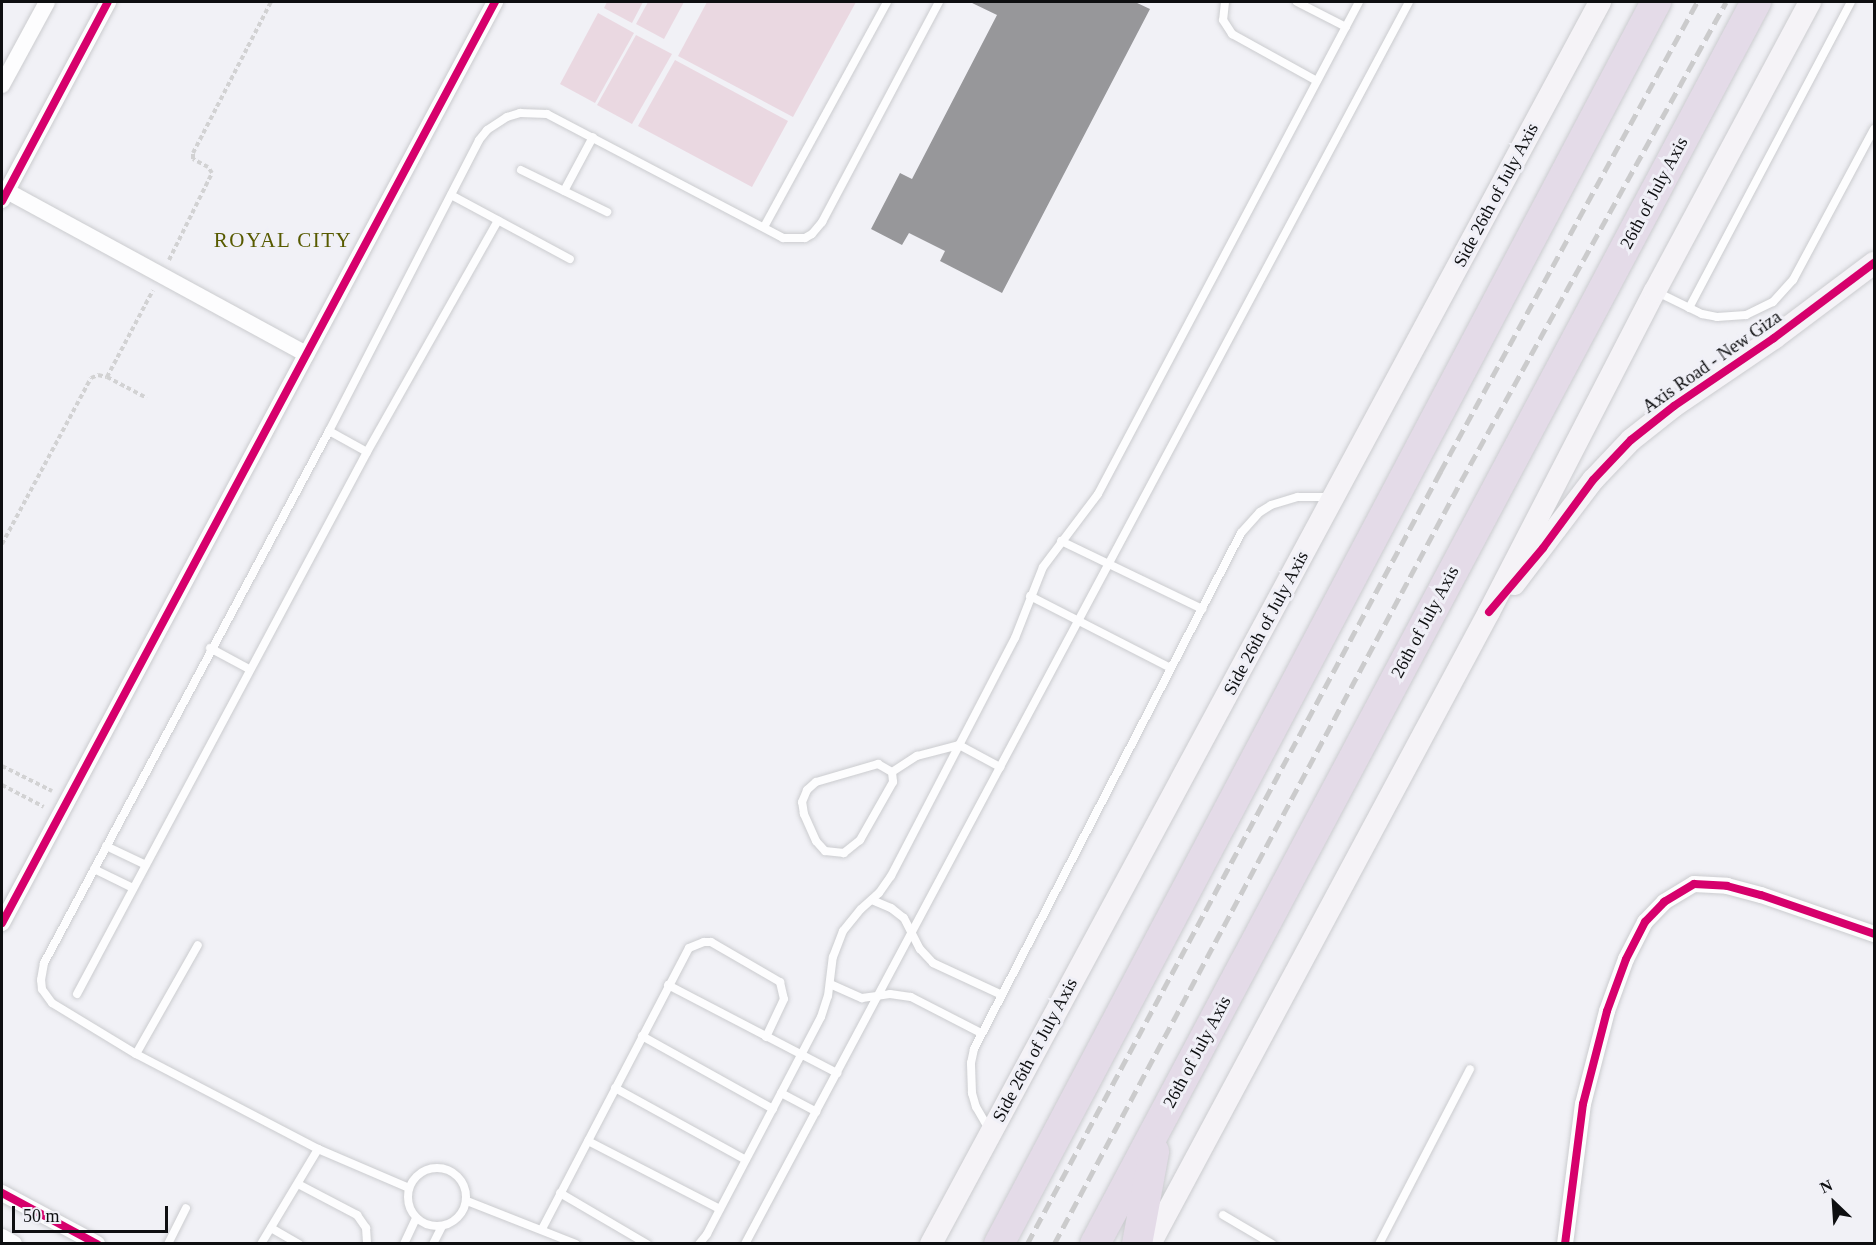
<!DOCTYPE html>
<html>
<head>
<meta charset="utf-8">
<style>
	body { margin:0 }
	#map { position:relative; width:1876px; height:1245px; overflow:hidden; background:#f1f1f6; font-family:"Times New Roman",serif }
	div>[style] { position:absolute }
	.green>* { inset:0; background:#ead8e1 }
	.building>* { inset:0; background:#97979a }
	.path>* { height:4px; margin-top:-2px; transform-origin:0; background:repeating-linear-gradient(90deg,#d2d2d3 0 4.5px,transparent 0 7.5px) }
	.roads { filter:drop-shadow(0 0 2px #cbcccf) drop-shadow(0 0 2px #cbcccf) }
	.lane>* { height:8px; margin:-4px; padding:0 4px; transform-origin:4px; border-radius:4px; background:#fdfdfe }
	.lane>.ring { margin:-4px; padding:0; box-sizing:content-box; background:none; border:8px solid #fdfdfe; border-radius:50% }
	.street>* { height:16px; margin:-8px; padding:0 8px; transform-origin:8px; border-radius:8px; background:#fdfdfe }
	.secondary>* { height:22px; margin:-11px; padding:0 11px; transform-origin:11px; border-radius:11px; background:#f5f3f7 }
	.highway>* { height:30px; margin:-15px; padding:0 15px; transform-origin:15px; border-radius:15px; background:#e4dbe8 }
	.rail>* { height:4.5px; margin-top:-2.25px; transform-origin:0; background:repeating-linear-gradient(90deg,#cbcbcc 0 12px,transparent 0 18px) }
	.cycleway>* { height:8px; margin:-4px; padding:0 4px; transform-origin:4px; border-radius:4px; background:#d6006c }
	span { translate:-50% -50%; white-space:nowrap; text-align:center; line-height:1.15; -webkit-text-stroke:6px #f0f0f7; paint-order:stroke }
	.street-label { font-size:18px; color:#0e0f11 }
	.quarter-label { font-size:21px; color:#575a00; letter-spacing:1.5px }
	.frame { position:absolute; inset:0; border:3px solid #0e0f11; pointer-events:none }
	.north { position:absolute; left:1804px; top:1173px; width:60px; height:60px; -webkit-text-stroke:4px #f0f0f7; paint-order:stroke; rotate:335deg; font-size:16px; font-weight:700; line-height:24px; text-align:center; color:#0e0f11 }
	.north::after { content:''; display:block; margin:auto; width:21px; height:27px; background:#0e0f11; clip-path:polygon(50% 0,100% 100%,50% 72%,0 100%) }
	.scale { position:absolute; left:12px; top:1206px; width:156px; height:27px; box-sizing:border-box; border:3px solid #0e0f11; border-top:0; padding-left:8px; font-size:18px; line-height:21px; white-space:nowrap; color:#0e0f11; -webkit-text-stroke:4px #f0f0f7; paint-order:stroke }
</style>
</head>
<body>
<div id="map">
	<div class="green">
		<div style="clip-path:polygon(607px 2px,643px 2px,632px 23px,604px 8px)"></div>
		<div style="clip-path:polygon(648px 2px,684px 2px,664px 39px,636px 24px)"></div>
		<div style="clip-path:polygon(707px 2px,856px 2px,793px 117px,678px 56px)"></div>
		<div style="clip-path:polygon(598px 13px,634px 33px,595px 103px,560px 84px)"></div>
		<div style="clip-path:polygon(636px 35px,672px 54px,632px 124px,597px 105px)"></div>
		<div style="clip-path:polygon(675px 60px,788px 121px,752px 187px,638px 126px)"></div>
	</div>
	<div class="building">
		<div style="clip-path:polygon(970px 2px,1135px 2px,1150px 9px,1002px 293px,940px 261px,945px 251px,909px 233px,902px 245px,871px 229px,900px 173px,912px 179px,997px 15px)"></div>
	</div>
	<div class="path">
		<div style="left:169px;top:260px;width:97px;rotate:-63.7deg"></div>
		<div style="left:212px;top:173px;width:7px;rotate:-124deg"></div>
		<div style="left:208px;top:167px;width:17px;rotate:-152deg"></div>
		<div style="left:193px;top:159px;width:6px;rotate:-90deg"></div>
		<div style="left:193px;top:153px;width:170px;rotate:-62.7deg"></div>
		<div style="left:107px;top:377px;width:98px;rotate:-62.1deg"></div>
		<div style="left:2px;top:544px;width:188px;rotate:-61.8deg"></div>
		<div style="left:91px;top:378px;width:8px;rotate:-23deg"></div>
		<div style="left:98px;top:375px;width:9px;rotate:13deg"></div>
		<div style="left:107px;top:377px;width:45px;rotate:27.7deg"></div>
		<div style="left:2px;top:766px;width:56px;rotate:26.6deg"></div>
		<div style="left:2px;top:785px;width:47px;rotate:27.6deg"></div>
	</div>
	<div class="roads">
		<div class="lane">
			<div style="left:1225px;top:2px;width:18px;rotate:96deg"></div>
			<div style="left:1223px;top:20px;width:17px;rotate:57deg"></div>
			<div style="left:1232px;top:34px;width:97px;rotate:28.9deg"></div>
			<div style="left:1297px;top:2px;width:55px;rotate:27deg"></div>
			<div style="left:521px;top:170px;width:96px;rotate:26deg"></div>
			<div style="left:564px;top:191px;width:61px;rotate:-61.8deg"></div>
			<div style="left:451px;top:195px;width:135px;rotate:28.3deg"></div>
			<div style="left:764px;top:227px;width:256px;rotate:-61.3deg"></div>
			<div style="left:1657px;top:292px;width:50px;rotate:26.1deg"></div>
			<div style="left:1702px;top:314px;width:15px;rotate:11deg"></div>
			<div style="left:1717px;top:317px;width:29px;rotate:-4deg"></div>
			<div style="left:1746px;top:315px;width:30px;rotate:-26deg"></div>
			<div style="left:1773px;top:302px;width:30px;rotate:-48deg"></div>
			<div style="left:1793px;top:280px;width:171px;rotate:-61.8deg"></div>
			<div style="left:1689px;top:308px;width:346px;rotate:-62.1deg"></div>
			<div style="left:329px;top:431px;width:43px;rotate:28.9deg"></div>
			<div style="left:1061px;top:541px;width:157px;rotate:25.7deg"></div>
			<div style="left:1030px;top:596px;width:158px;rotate:27.1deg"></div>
			<div style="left:210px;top:648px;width:44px;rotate:28.3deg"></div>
			<div style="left:878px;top:764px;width:16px;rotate:30deg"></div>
			<div style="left:892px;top:772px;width:10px;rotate:84deg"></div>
			<div style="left:893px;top:782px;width:67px;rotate:119.6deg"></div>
			<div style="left:860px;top:840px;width:21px;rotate:141deg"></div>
			<div style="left:844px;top:853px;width:19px;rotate:-174deg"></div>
			<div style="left:825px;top:851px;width:13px;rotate:-132deg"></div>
			<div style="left:816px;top:841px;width:30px;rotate:-114deg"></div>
			<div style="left:804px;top:814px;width:12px;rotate:-99deg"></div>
			<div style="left:802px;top:802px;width:13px;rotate:-67deg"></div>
			<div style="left:807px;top:790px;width:12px;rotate:-42deg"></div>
			<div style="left:816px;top:782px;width:65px;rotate:-16.2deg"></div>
			<div style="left:892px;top:772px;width:30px;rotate:-33deg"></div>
			<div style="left:917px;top:756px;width:43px;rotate:-14.7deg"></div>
			<div style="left:959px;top:745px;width:47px;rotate:28.2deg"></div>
			<div style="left:106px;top:846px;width:44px;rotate:25.4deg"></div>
			<div style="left:94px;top:869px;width:43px;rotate:26deg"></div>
			<div style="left:872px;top:900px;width:21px;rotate:23deg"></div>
			<div style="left:891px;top:908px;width:16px;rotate:38deg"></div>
			<div style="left:904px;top:918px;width:35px;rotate:63deg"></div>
			<div style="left:920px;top:949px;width:19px;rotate:47deg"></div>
			<div style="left:933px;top:963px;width:76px;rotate:24.9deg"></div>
			<div style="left:830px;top:984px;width:35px;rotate:24deg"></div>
			<div style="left:862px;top:998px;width:28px;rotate:-8deg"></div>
			<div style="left:890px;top:994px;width:21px;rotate:8deg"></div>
			<div style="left:911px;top:997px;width:79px;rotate:27.2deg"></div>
			<div style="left:668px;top:985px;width:191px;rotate:27.5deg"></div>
			<div style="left:77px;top:994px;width:615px;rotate:-61.85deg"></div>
			<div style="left:367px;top:452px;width:266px;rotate:-60.5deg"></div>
			<div style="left:642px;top:1036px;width:150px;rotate:29.1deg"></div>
			<div style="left:136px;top:1054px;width:125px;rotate:-60.4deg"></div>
			<div style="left:615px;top:1088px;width:149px;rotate:28.8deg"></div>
			<div style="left:781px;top:1093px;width:40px;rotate:28deg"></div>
			<div style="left:990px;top:1131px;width:28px;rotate:-120deg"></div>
			<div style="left:976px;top:1107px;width:15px;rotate:-106deg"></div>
			<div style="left:972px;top:1093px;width:30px;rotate:-92deg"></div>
			<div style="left:971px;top:1063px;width:14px;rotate:-78deg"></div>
			<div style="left:974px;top:1049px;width:581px;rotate:-62.64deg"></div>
			<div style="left:1241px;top:533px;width:28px;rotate:-48deg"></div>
			<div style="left:1260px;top:512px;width:13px;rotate:-32deg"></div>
			<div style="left:1271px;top:505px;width:28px;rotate:-17deg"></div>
			<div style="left:1298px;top:497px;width:32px"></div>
			<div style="left:588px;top:1141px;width:148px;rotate:27.3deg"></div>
			<div class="ring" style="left:408px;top:1168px;width:50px;height:50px"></div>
			<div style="left:298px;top:1184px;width:67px;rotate:27.7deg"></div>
			<div style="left:357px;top:1215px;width:16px;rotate:55deg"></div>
			<div style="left:366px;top:1228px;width:16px;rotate:86deg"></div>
			<div style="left:409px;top:1188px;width:99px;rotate:-156.8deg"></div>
			<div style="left:318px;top:1149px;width:205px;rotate:-152.4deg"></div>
			<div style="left:136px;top:1054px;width:98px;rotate:-148.7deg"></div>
			<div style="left:52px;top:1003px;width:17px;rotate:-126deg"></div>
			<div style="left:42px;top:989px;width:9px;rotate:-96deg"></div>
			<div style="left:41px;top:980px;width:17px;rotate:-80deg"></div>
			<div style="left:44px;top:963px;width:604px;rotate:-61.82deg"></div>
			<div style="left:329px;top:431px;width:327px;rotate:-62.7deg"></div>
			<div style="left:479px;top:140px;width:13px;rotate:-51deg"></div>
			<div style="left:487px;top:130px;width:24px;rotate:-33deg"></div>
			<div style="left:507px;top:117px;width:14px;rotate:-17deg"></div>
			<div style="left:520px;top:113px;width:27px;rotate:2deg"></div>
			<div style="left:547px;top:114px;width:267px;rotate:27.7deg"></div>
			<div style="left:783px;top:238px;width:22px"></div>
			<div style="left:805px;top:238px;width:8px;rotate:-30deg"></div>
			<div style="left:812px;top:234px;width:16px;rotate:-50deg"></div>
			<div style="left:822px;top:222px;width:249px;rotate:-62deg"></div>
			<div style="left:560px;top:1193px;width:101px;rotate:30.4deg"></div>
			<div style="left:467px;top:1201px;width:117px;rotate:21.5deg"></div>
			<div style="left:1223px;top:1215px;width:57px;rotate:30.6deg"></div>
			<div style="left:271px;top:1228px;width:32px;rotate:30deg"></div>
			<div style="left:542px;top:1229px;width:317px;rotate:-62.4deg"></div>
			<div style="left:689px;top:948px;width:16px;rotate:-22deg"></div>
			<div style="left:704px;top:942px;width:7px"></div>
			<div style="left:711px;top:942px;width:80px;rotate:30.1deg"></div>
			<div style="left:780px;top:982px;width:17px;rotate:77deg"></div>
			<div style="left:784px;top:999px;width:42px;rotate:115.3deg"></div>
			<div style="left:168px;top:1244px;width:40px;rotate:-63.4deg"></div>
			<div style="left:261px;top:1244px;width:111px;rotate:-59deg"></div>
			<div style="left:404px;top:1244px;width:29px;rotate:-65deg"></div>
			<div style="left:433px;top:1244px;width:20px;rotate:-63deg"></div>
			<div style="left:699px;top:1244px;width:13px;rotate:-51deg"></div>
			<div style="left:707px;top:1234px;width:245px;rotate:-62.3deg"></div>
			<div style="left:821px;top:1017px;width:22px;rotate:-72deg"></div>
			<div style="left:828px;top:996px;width:39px;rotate:-83deg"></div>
			<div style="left:833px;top:957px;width:28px;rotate:-69deg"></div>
			<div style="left:843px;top:931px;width:28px;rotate:-51deg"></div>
			<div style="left:861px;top:909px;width:24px;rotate:-42deg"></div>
			<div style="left:879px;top:893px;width:21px;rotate:-55deg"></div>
			<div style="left:891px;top:876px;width:268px;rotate:-62.5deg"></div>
			<div style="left:1015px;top:638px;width:76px;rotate:-68.5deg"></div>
			<div style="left:1043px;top:567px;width:91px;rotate:-53deg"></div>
			<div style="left:1098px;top:494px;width:557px;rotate:-62.05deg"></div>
			<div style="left:745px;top:1244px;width:1408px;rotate:-61.87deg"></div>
			<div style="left:1379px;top:1244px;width:197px;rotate:-62.5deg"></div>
		</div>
		<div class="street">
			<div style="left:2px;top:85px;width:94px;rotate:-61.5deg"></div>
			<div style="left:7px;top:191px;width:341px;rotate:28.6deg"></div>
			<div style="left:2px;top:200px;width:225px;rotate:-61.8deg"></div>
			<div style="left:2px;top:923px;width:1045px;rotate:-61.84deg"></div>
			<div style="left:2px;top:1193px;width:108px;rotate:28.2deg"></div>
			<div style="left:2px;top:1237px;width:14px;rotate:30deg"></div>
			<div style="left:1565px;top:1244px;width:141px;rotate:-82.7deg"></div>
			<div style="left:1583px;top:1104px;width:96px;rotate:-75.5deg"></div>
			<div style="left:1607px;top:1011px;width:55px;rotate:-69.9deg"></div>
			<div style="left:1626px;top:959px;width:42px;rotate:-62.8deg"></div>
			<div style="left:1645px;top:922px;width:28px;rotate:-46deg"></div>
			<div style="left:1664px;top:902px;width:35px;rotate:-31deg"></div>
			<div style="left:1694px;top:884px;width:33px;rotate:3deg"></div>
			<div style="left:1727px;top:886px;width:35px;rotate:15deg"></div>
			<div style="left:1761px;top:895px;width:120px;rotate:19deg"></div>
		</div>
		<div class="secondary">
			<div style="left:1514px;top:584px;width:131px;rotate:-52.8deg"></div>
			<div style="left:1593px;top:480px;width:55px;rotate:-46.5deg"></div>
			<div style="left:1631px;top:440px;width:55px;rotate:-38.3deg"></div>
			<div style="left:1674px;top:406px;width:121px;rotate:-34.2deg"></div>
			<div style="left:1774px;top:338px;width:125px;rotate:-36.9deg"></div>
			<div style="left:931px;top:1244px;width:1411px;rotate:-61.69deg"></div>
			<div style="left:1150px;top:1244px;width:717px;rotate:-61.79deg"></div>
			<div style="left:1489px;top:612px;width:361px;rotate:-62.7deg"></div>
			<div style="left:1655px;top:291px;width:328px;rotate:-61.8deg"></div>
		</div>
		<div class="highway">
			<div style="left:999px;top:1244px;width:1405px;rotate:-62.12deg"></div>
			<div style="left:1095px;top:1244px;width:1407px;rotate:-61.98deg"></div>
			<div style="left:1137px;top:1244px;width:94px;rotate:-79.5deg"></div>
		</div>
	</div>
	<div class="rail">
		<div style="left:1027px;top:1244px;width:876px;rotate:-61.85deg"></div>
		<div style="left:1440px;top:472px;width:536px;rotate:-61.33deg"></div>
		<div style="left:1054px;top:1244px;width:865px;rotate:-61.92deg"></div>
		<div style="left:1461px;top:481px;width:547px;rotate:-61.05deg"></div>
	</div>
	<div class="cycleway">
		<div style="left:2px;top:201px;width:225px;rotate:-62deg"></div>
		<div style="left:1489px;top:612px;width:84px;rotate:-49.8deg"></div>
		<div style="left:1543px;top:548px;width:84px;rotate:-53.7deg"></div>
		<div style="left:1593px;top:480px;width:55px;rotate:-46.5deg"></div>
		<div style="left:1631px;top:440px;width:55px;rotate:-38.3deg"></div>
		<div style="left:1674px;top:406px;width:121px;rotate:-34.2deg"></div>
		<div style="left:1774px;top:338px;width:125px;rotate:-36.9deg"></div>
		<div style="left:2px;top:923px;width:1045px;rotate:-61.84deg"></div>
		<div style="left:2px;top:1193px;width:108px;rotate:28.2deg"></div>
		<div style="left:1565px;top:1244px;width:141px;rotate:-82.7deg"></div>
		<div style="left:1583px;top:1104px;width:96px;rotate:-75.5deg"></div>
		<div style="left:1607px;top:1011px;width:55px;rotate:-69.9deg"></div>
		<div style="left:1626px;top:959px;width:42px;rotate:-62.8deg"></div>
		<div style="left:1645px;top:922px;width:28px;rotate:-46deg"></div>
		<div style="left:1664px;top:902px;width:35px;rotate:-31deg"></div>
		<div style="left:1694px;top:884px;width:33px;rotate:3deg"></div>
		<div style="left:1727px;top:886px;width:35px;rotate:15deg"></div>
		<div style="left:1761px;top:895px;width:120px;rotate:19deg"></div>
	</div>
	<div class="street-label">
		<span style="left:1654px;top:193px;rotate:-62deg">26th of July Axis</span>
		<span style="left:1496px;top:195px;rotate:-62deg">Side 26th of July Axis</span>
		<span style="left:1712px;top:362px;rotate:-35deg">Axis Road - New Giza</span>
		<span style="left:1425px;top:622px;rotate:-62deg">26th of July Axis</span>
		<span style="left:1266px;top:623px;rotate:-62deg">Side 26th of July Axis</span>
		<span style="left:1035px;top:1050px;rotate:-62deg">Side 26th of July Axis</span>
		<span style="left:1197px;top:1052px;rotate:-62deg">26th of July Axis</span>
	</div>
	<div class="quarter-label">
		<span style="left:283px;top:240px">ROYAL CITY</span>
	</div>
	<div class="frame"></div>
	<div class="north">N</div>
	<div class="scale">50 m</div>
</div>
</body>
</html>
